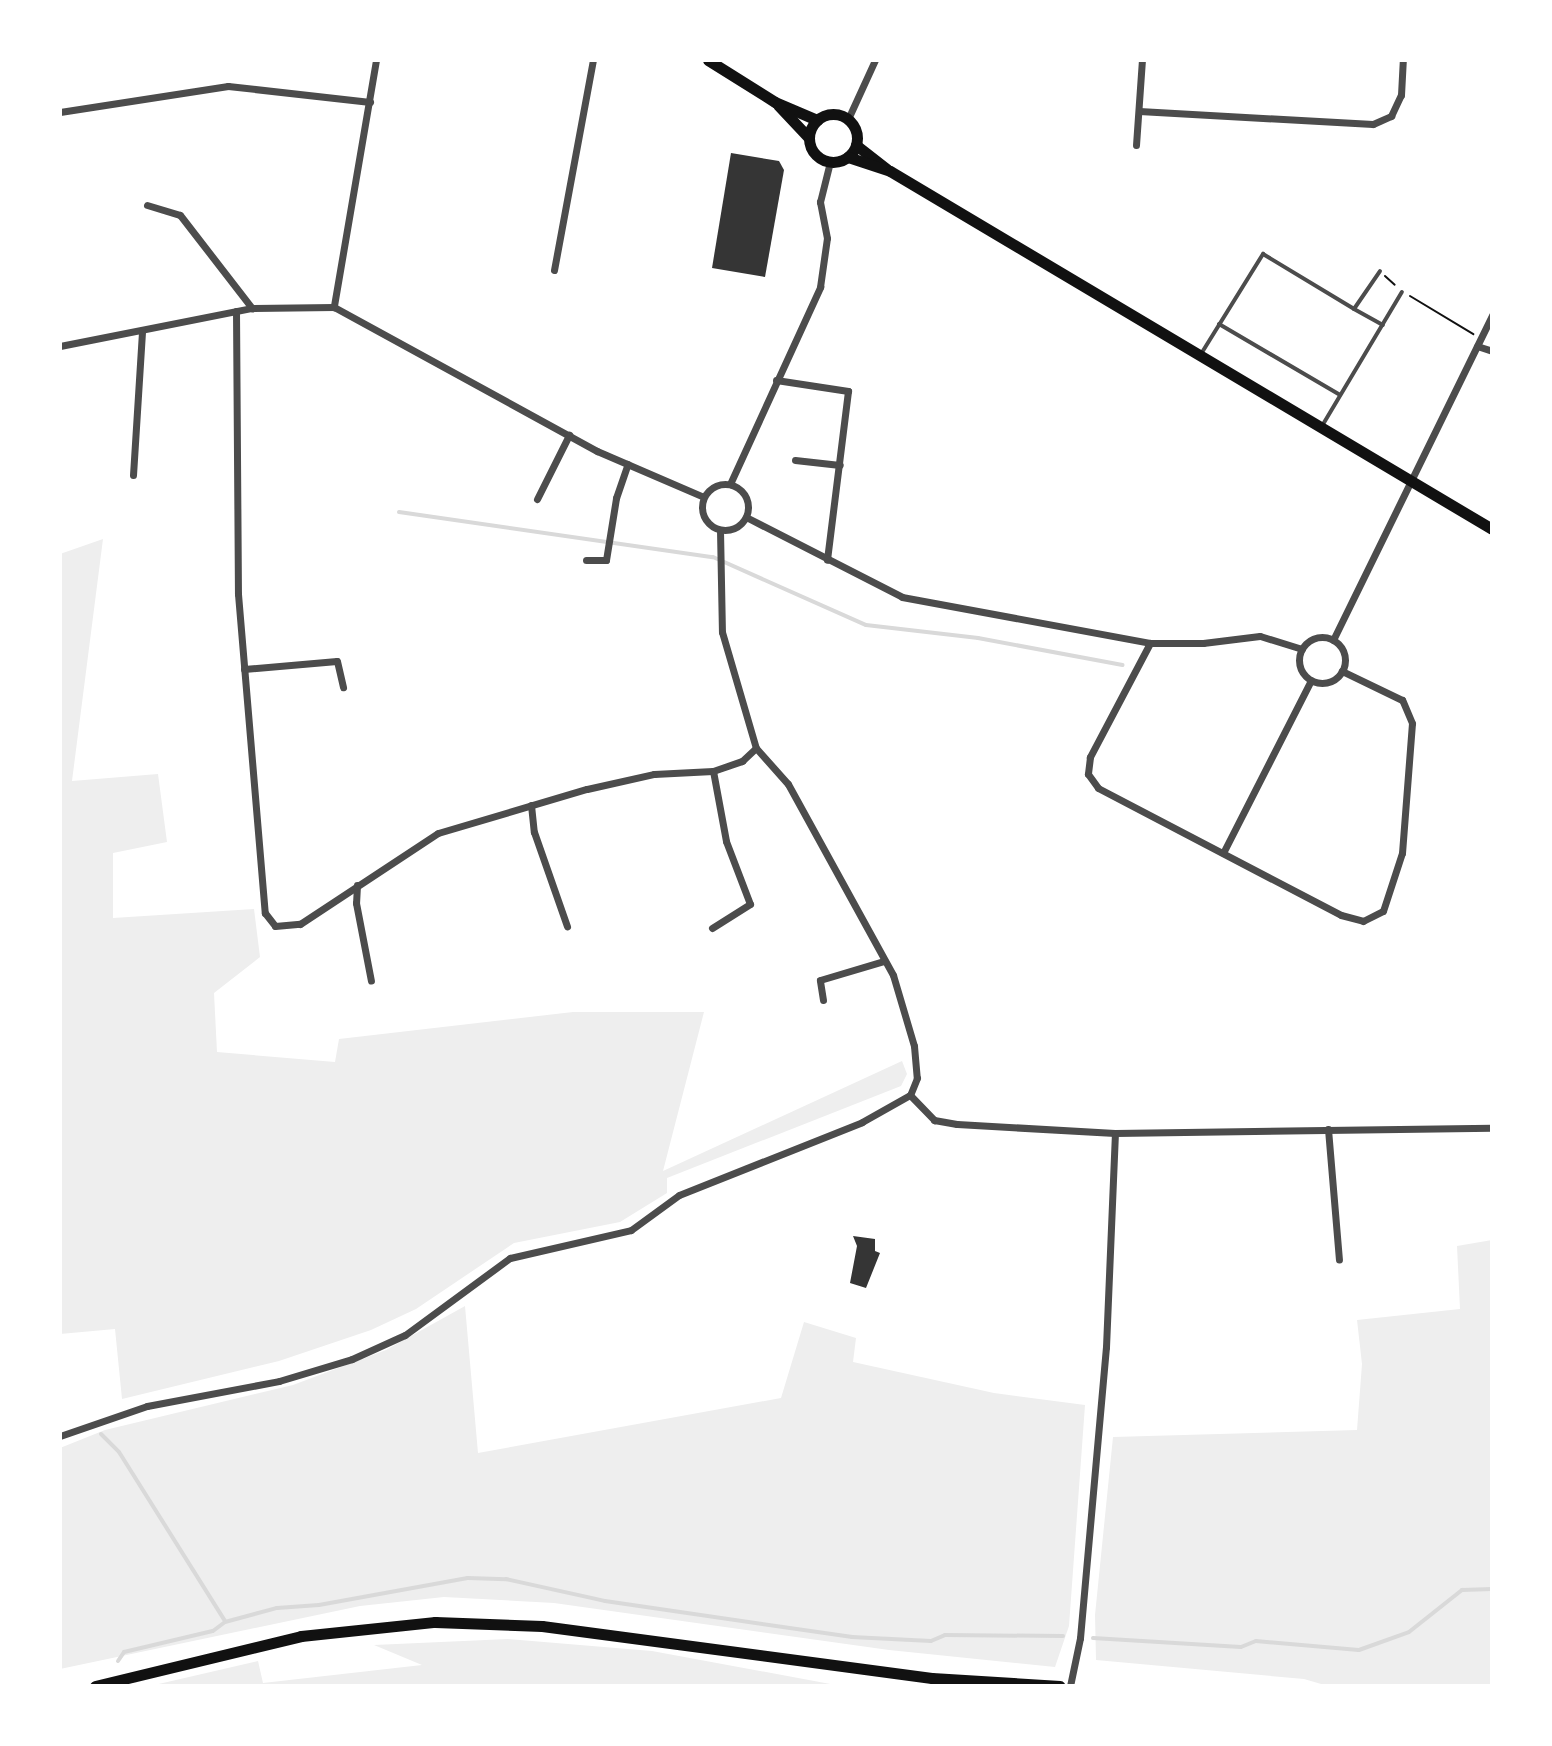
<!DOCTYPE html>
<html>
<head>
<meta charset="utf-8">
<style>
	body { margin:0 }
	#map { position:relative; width:1552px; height:1746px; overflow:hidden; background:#fff; font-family:Overpass,sans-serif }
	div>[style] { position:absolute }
	.green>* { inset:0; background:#eee }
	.stream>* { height:4px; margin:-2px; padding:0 2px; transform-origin:2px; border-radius:2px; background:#d9d9d9 }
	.building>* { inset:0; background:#353535 }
	.path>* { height:2px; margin:-1px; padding:0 1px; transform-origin:1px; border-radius:1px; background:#111 }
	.service>* { height:4px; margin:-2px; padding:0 2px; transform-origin:2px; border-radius:2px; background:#4c4c4c }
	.minor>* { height:7px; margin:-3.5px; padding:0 3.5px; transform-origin:3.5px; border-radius:3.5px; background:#4c4c4c }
	.minor>.ring { margin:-3.5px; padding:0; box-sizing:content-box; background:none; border:7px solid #4c4c4c; border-radius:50% }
	.primary>* { height:11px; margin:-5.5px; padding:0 5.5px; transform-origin:5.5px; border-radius:5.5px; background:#111 }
	.primary>.ring { margin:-5.5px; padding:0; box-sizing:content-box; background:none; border:11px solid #111; border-radius:50% }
	span { translate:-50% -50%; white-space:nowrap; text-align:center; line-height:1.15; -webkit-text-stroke:8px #fff; paint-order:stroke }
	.frame { position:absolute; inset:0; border:62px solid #fff; pointer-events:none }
</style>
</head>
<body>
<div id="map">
	<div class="green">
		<div style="clip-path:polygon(103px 539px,72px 781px,158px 774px,167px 842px,113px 853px,113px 918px,254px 909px,260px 957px,214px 993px,217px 1052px,335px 1062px,339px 1039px,573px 1012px,704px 1012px,663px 1171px,902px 1061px,907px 1074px,901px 1086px,667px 1178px,667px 1193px,620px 1222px,514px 1243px,416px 1309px,371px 1330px,279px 1361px,122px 1399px,115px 1329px,60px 1334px,60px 554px)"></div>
		<div style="clip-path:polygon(1492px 1240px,1492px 1686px,1328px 1686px,1304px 1679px,1096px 1660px,1095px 1615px,1113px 1437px,1357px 1430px,1362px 1364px,1357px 1320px,1460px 1309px,1457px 1246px)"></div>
		<div style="clip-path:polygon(465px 1306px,478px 1453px,781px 1398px,804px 1322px,856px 1338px,853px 1362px,994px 1393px,1085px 1405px,1069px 1626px,1055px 1667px,889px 1650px,554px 1603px,444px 1597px,360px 1606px,60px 1669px,60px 1448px,105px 1430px,293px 1385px,386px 1350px)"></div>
		<div style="clip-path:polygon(508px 1639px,652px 1651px,841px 1686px,150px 1686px,258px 1661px,263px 1683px,422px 1665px,374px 1645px)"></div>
	</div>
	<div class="stream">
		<div style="left:399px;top:512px;width:317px;rotate:8.2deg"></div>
		<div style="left:713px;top:557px;width:167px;rotate:24deg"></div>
		<div style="left:866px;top:625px;width:113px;rotate:6.6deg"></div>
		<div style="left:978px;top:638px;width:147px;rotate:10.6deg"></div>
		<div style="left:101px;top:1434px;width:25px;rotate:45deg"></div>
		<div style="left:119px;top:1452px;width:199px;rotate:57.9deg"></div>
		<div style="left:1093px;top:1638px;width:148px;rotate:3.5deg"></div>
		<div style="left:1241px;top:1647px;width:16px;rotate:-22deg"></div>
		<div style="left:1256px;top:1641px;width:103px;rotate:5deg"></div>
		<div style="left:1359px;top:1650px;width:53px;rotate:-19.8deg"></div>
		<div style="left:1409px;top:1632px;width:68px;rotate:-38.4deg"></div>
		<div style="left:1462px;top:1590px;width:30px;rotate:-2deg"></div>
		<div style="left:118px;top:1661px;width:11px;rotate:-56deg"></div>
		<div style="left:124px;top:1652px;width:91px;rotate:-13.3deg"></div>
		<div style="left:213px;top:1631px;width:15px;rotate:-37deg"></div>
		<div style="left:225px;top:1622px;width:54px;rotate:-15.1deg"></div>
		<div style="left:277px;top:1608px;width:42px;rotate:-4.1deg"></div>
		<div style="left:319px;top:1605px;width:151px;rotate:-10.3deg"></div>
		<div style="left:468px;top:1578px;width:38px;rotate:2deg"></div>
		<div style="left:506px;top:1579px;width:101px;rotate:12.5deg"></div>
		<div style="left:605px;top:1601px;width:250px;rotate:8.3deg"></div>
		<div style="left:852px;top:1637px;width:79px;rotate:2.9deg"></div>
		<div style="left:931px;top:1641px;width:15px;rotate:-23deg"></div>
		<div style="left:945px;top:1635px;width:118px;rotate:0.5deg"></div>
	</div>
	<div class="building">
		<div style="clip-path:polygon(731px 153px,779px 161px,784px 170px,765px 277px,712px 268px)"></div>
		<div style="clip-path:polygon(853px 1236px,875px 1239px,875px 1251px,880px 1253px,866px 1288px,850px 1283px,857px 1246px)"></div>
	</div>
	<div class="path">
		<div style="left:1385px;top:276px;width:13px;rotate:42deg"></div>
		<div style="left:1410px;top:296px;width:74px;rotate:31.1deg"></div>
	</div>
	<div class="service">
		<div style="left:1354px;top:309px;width:33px;rotate:29deg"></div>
		<div style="left:1219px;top:324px;width:140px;rotate:30.4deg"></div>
		<div style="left:1201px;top:354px;width:118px;rotate:-58.2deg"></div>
		<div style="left:1263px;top:254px;width:106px;rotate:31.1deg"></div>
		<div style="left:1354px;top:309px;width:46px;rotate:-55.6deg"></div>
		<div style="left:1322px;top:426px;width:156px;rotate:-59.2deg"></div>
	</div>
	<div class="minor">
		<div style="left:376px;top:60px;width:251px;rotate:99.7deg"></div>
		<div style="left:334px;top:307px;width:300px;rotate:28.7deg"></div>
		<div style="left:597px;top:451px;width:116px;rotate:23.3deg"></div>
		<div style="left:1139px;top:111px;width:234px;rotate:3.2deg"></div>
		<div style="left:1373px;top:124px;width:20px;rotate:-24deg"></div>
		<div style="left:1391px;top:116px;width:23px;rotate:-65deg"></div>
		<div style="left:1401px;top:95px;width:35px;rotate:-87deg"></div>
		<div style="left:60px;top:112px;width:170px;rotate:-8.8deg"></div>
		<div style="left:228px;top:86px;width:143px;rotate:6.4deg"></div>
		<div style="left:848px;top:119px;width:65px;rotate:-65.4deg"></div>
		<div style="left:1136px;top:145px;width:85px;rotate:-86deg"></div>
		<div style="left:147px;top:205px;width:34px;rotate:17deg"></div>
		<div style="left:180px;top:215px;width:118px;rotate:52.3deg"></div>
		<div style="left:554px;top:270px;width:214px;rotate:-79.5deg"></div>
		<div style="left:236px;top:311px;width:283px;rotate:89.6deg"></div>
		<div style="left:238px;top:594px;width:320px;rotate:85.2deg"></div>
		<div style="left:265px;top:913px;width:16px;rotate:52deg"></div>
		<div style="left:275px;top:926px;width:25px;rotate:-5deg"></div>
		<div style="left:300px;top:924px;width:165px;rotate:-33.4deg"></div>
		<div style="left:438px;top:833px;width:155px;rotate:-16.5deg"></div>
		<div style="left:587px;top:789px;width:69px;rotate:-12.6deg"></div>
		<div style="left:654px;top:774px;width:59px;rotate:-2.9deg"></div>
		<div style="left:713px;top:771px;width:31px;rotate:-19deg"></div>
		<div style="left:742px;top:761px;width:19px;rotate:-43deg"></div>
		<div style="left:60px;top:346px;width:196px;rotate:-11.2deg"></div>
		<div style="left:252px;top:308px;width:82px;rotate:-0.7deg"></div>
		<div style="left:1477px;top:346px;width:16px;rotate:18deg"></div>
		<div style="left:776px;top:380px;width:73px;rotate:8.7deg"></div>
		<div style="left:848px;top:391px;width:170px;rotate:97.1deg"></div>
		<div style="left:795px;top:460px;width:45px;rotate:6.3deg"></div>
		<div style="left:133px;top:475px;width:144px;rotate:-86.4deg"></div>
		<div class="ring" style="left:702px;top:484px;width:39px;height:39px"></div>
		<div style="left:730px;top:484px;width:217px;rotate:-65.4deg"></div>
		<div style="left:820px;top:287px;width:49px;rotate:-81.9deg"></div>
		<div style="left:827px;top:238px;width:37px;rotate:-101deg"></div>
		<div style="left:820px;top:202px;width:41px;rotate:-76deg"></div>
		<div style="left:537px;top:499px;width:72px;rotate:-63.4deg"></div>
		<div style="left:746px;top:517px;width:175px;rotate:27.1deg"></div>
		<div style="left:902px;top:597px;width:252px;rotate:10.5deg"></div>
		<div style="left:1150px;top:643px;width:53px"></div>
		<div style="left:1203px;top:643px;width:57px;rotate:-7deg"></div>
		<div style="left:1260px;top:636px;width:44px;rotate:17.2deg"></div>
		<div style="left:720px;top:530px;width:102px;rotate:88.9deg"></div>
		<div style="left:722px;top:632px;width:121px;rotate:73.7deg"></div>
		<div style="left:756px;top:748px;width:48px;rotate:48.4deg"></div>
		<div style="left:788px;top:784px;width:218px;rotate:61.2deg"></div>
		<div style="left:893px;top:975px;width:74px;rotate:73.5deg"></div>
		<div style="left:914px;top:1046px;width:32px;rotate:85deg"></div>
		<div style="left:917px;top:1078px;width:18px;rotate:112deg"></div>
		<div style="left:586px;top:560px;width:20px"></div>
		<div style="left:606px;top:560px;width:63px;rotate:-80.8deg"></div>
		<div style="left:616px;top:498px;width:36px;rotate:-71deg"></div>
		<div class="ring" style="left:1299px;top:637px;width:39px;height:39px"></div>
		<div style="left:1333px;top:640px;width:362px;rotate:-63.9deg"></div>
		<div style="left:1150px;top:643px;width:129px;rotate:117.8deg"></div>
		<div style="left:1090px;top:757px;width:17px;rotate:97deg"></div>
		<div style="left:1088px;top:774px;width:17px;rotate:54deg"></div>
		<div style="left:1098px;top:788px;width:274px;rotate:27.6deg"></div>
		<div style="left:1341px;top:915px;width:23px;rotate:15deg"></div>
		<div style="left:1363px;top:921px;width:22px;rotate:-27deg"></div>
		<div style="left:1383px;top:911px;width:61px;rotate:-71.9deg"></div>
		<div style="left:1402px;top:853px;width:130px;rotate:-85.6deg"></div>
		<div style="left:1412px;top:723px;width:25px;rotate:-113deg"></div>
		<div style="left:1402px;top:700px;width:67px;rotate:-154.2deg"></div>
		<div style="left:244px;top:669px;width:93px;rotate:-4.9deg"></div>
		<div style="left:337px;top:661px;width:27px;rotate:77deg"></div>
		<div style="left:531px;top:805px;width:27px;rotate:84deg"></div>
		<div style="left:534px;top:832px;width:100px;rotate:70.7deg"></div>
		<div style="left:1223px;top:853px;width:194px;rotate:-63deg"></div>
		<div style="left:357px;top:885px;width:18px;rotate:93deg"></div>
		<div style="left:356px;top:903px;width:79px;rotate:79.1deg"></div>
		<div style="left:712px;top:928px;width:45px;rotate:-32.3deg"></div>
		<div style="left:750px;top:904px;width:67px;rotate:-110.9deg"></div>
		<div style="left:726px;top:841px;width:71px;rotate:-100.5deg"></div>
		<div style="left:823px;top:1000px;width:20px;rotate:-99deg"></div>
		<div style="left:820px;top:980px;width:67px;rotate:-16.5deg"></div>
		<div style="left:1328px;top:1129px;width:131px;rotate:85.2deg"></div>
		<div style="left:60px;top:1436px;width:92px;rotate:-19deg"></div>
		<div style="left:147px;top:1406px;width:134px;rotate:-10.7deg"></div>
		<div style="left:279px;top:1381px;width:76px;rotate:-16.8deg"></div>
		<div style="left:352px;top:1359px;width:58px;rotate:-24.4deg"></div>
		<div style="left:405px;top:1335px;width:130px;rotate:-36.3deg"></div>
		<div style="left:510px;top:1258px;width:124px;rotate:-13deg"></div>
		<div style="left:631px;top:1230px;width:59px;rotate:-36.1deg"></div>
		<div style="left:679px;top:1195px;width:197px;rotate:-21.7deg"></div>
		<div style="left:862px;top:1122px;width:55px;rotate:-29.4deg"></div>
		<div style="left:910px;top:1095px;width:35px;rotate:46deg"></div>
		<div style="left:934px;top:1120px;width:23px;rotate:10deg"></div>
		<div style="left:957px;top:1124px;width:158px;rotate:3.3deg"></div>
		<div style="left:1115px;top:1133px;width:377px;rotate:-0.8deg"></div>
		<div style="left:1070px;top:1686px;width:49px;rotate:-78.2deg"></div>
		<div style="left:1080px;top:1638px;width:292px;rotate:-84.9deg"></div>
		<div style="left:1106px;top:1347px;width:214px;rotate:-87.6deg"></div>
	</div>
	<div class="primary">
		<div style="left:708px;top:60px;width:79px;rotate:32.1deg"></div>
		<div style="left:775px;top:102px;width:46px;rotate:23.2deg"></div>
		<div style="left:778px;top:105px;width:45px;rotate:46.8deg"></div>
		<div class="ring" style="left:809px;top:114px;width:37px;height:37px"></div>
		<div style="left:856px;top:145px;width:39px;rotate:38deg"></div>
		<div style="left:848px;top:157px;width:44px;rotate:18.4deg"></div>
		<div style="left:890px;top:171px;width:700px;rotate:30.74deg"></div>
		<div style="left:95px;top:1686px;width:212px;rotate:-13.6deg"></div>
		<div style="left:301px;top:1636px;width:135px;rotate:-6deg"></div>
		<div style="left:435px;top:1622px;width:107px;rotate:2.1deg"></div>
		<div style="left:542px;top:1626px;width:393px;rotate:7.6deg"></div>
		<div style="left:932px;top:1678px;width:128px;rotate:3.6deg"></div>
	</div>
	<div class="frame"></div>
</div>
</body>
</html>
